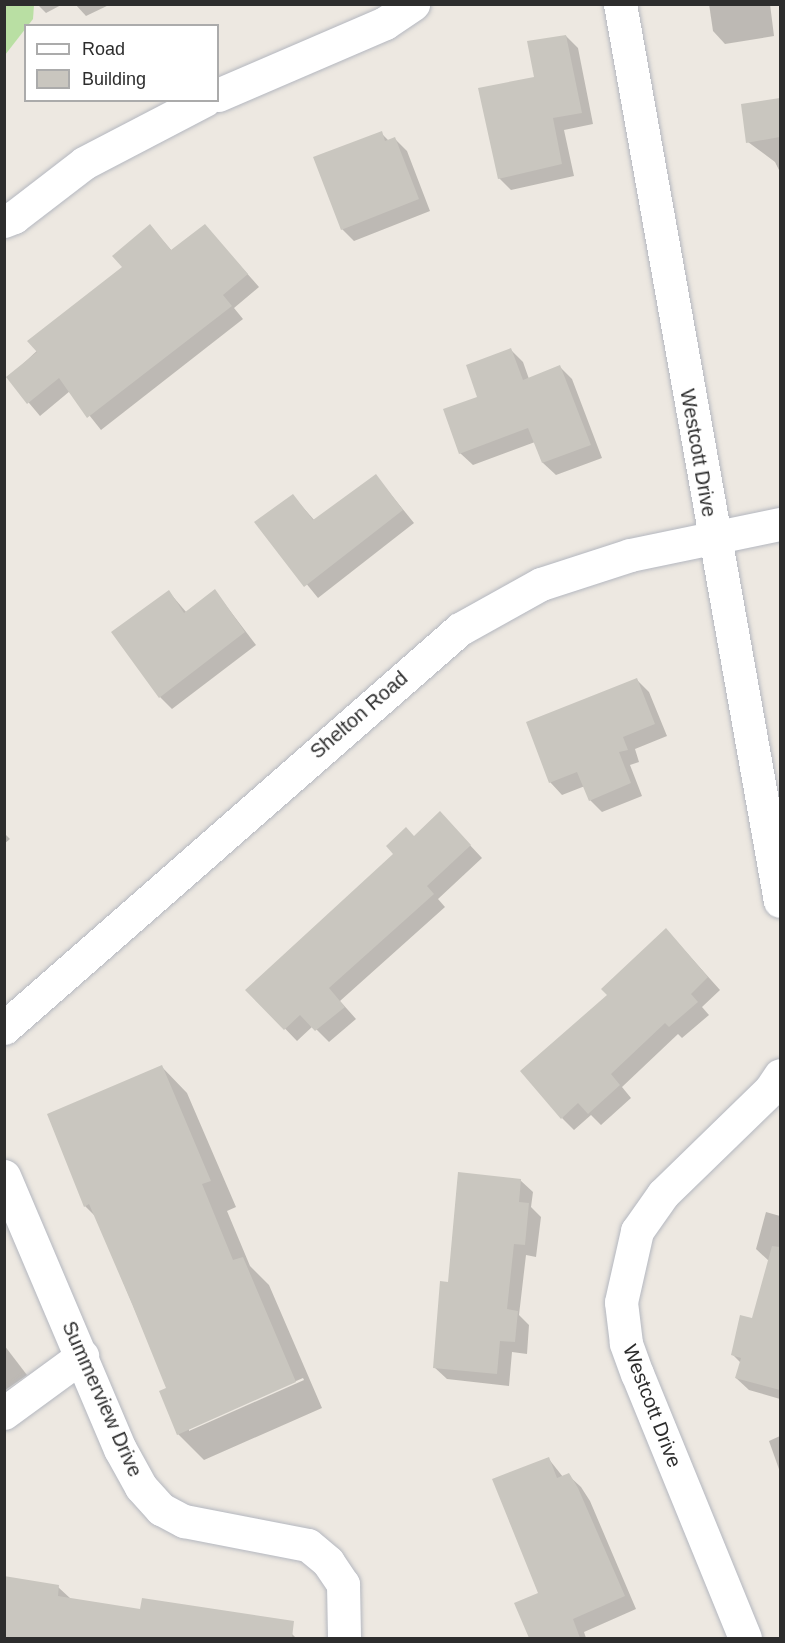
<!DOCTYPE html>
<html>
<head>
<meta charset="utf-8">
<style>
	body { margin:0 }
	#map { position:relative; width:785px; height:1643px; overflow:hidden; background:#ede8e1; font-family:Arial,sans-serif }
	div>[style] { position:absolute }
	.green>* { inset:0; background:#b9dfa3 }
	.shadow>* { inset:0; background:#0003 }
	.building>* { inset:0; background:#c9c6bf }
	.roads { filter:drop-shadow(0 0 2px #b4b7bf) drop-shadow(0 0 2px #b4b7bf) }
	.minor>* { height:33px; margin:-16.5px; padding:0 16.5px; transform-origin:16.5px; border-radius:16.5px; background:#fff }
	span { translate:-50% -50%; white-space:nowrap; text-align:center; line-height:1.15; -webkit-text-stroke:6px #fff; paint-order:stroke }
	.street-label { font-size:20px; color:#2d2d2d }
	.frame { position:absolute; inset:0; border:6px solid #2d2d2d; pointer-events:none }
	.legend { position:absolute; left:24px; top:24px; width:195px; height:78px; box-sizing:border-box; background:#fff; border:2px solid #ababab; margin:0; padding:8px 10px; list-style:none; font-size:18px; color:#2d2d2d }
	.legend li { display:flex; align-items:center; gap:12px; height:30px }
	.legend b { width:30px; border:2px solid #ababab }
</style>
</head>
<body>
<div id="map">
	<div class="green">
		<div style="clip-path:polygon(5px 4px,34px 5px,33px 19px,5px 55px)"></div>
	</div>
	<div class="shadow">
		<div style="clip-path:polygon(37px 4px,63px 4px,46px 13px)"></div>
		<div style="clip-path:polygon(75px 4px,111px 4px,86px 16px)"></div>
		<div style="clip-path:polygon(709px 4px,770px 4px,774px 36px,725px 44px,713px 31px)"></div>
		<div style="clip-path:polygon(566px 36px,578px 48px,593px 124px,564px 130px,574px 176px,511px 190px,499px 178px,535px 78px)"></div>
		<div style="clip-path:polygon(780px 99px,780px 172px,775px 162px,748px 142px,742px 105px)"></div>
		<div style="clip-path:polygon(381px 133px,389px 141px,395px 139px,407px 151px,430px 211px,354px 241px,342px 229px)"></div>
		<div style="clip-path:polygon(150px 226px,172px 251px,205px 226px,259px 287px,234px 308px,243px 319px,101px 430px,70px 391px,40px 416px,8px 378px,125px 268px)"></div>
		<div style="clip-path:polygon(511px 350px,523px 362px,529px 379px,560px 367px,572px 379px,602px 458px,556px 475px,543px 463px,535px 442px,473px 465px,460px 453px)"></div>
		<div style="clip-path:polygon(376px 476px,414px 523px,318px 598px,256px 522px,293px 496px,315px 521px)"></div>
		<div style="clip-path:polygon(215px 591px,256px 645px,172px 709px,160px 697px,169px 592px,187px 613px)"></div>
		<div style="clip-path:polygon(637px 680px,649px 692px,667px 736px,635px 749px,639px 762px,630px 765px,642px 796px,602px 812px,590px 800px,585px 786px,562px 795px,550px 782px)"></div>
		<div style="clip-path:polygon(440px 813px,482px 858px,438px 899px,445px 907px,340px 1001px,356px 1019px,329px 1042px,313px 1026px,297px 1041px,248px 990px)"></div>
		<div style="clip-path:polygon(4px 833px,10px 839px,4px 844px)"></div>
		<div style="clip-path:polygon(678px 943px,720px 990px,702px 1007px,709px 1015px,682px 1038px,678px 1034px,622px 1087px,631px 1098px,601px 1125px,591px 1115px,574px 1130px,562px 1118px,609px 995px)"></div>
		<div style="clip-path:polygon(evenodd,161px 1066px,187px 1093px,236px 1207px,227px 1211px,250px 1266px,269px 1285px,322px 1408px,204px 1460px,178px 1434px,168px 1389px,96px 1217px,85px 1206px,161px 1066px,303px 1378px,304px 1380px,189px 1431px,189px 1428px,303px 1378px)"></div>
		<div style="clip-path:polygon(520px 1180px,533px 1192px,531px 1207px,541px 1217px,536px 1257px,526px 1255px,519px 1315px,529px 1325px,527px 1354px,512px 1352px,509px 1386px,447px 1379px,434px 1367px,449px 1284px)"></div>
		<div style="clip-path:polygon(766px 1212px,780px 1216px,780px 1399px,749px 1390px,736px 1378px,741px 1363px,732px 1354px,753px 1319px,769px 1261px,756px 1249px)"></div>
		<div style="clip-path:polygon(4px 1345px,27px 1375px,4px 1391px)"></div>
		<div style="clip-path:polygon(780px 1436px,780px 1472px,769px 1441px)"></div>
		<div style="clip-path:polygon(548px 1458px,563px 1477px,568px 1475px,581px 1487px,590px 1501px,636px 1609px,584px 1632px,586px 1638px,531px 1638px,516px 1604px,540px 1594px)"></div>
		<div style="clip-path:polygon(4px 1577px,58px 1587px,71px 1599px,141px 1610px,278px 1620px,296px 1638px,4px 1638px)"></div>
	</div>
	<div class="building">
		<div style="clip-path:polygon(566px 35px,582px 113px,553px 118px,562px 164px,498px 179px,478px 88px,534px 77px,527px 41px)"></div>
		<div style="clip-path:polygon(780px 98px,780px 137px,746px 143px,741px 104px)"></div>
		<div style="clip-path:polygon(382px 131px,385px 141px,395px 137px,419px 199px,341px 230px,313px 157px)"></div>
		<div style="clip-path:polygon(150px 224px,171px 250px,205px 224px,248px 274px,223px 295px,232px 306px,87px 418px,59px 378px,27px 404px,6px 377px,37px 352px,27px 341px,122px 267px,112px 256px)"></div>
		<div style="clip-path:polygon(511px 348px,523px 380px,560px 365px,591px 445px,542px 463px,528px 428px,459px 454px,443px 409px,477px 397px,466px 365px)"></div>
		<div style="clip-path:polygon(376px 474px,403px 510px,304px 587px,254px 522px,293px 494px,313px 520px)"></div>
		<div style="clip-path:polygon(215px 589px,245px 632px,159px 698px,111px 632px,169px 590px,184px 613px)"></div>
		<div style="clip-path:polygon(637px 678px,655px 724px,623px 737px,628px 750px,619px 752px,631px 783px,589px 801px,577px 772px,549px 783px,526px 722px)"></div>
		<div style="clip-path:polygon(440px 811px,471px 845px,427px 886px,434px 894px,329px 988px,345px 1007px,315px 1031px,300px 1015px,284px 1030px,245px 990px,393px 854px,386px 846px,406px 827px,414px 836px)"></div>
		<div style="clip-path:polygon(666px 928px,708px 977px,691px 994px,698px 1002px,669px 1027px,665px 1023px,611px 1074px,620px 1085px,588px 1114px,578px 1103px,561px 1119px,520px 1071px,607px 995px,601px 989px)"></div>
		<div style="clip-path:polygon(162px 1065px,211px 1181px,202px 1184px,233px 1260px,243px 1257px,296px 1382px,177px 1435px,159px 1391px,166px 1388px,132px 1304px,89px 1204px,84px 1207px,47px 1114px)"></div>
		<div style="clip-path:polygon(458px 1172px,521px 1179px,519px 1202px,529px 1203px,525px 1245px,514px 1244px,507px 1309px,518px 1311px,515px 1342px,500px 1341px,497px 1374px,433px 1368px,440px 1281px,448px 1282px)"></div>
		<div style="clip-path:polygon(772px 1246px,780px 1247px,780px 1390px,735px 1378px,741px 1358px,731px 1355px,740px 1315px,752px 1318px)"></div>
		<div style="clip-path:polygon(549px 1457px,557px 1478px,569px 1473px,578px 1488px,625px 1596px,573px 1619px,580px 1638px,529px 1638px,514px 1603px,538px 1593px,492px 1479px)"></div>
		<div style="clip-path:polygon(4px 1576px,59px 1585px,58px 1596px,140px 1609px,142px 1598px,294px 1621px,292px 1638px,4px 1638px)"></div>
	</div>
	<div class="roads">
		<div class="minor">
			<div style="left:620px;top:4px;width:911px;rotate:79.89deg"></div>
			<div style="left:218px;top:95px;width:182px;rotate:-23.3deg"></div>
			<div style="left:385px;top:23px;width:34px;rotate:-34deg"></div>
			<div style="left:4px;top:221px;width:11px;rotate:-22deg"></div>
			<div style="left:14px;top:217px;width:88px;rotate:-37.6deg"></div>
			<div style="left:84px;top:163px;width:136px;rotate:-27.5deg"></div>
			<div style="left:4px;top:1028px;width:606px;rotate:-41.19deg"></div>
			<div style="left:460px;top:629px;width:93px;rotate:-29.1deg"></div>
			<div style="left:541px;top:584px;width:94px;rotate:-18deg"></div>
			<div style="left:630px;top:555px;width:153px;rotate:-11.7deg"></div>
			<div style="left:4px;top:1176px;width:297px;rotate:67deg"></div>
			<div style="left:120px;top:1449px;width:43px;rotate:61.1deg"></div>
			<div style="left:141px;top:1487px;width:30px;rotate:48deg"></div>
			<div style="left:161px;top:1509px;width:26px;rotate:28deg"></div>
			<div style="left:184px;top:1521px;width:126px;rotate:11deg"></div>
			<div style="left:308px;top:1545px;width:26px;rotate:40deg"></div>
			<div style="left:328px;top:1562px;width:27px;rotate:56deg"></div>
			<div style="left:343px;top:1584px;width:54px;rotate:88.9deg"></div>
			<div style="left:4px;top:1413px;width:97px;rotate:-36.2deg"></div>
			<div style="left:745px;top:1638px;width:285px;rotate:-112.2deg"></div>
			<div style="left:637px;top:1374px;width:33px;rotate:-110deg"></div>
			<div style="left:626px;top:1343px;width:41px;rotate:-97deg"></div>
			<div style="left:621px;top:1302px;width:73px;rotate:-77.3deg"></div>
			<div style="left:637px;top:1231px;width:45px;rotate:-54.9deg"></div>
			<div style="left:663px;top:1194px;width:149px;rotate:-44.2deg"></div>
			<div style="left:770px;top:1090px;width:18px;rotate:-56deg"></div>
		</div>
	</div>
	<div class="street-label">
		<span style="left:698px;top:453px;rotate:80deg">Westcott Drive</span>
		<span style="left:359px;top:715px;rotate:-41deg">Shelton Road</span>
		<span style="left:102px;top:1399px;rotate:66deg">Summerview Drive</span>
		<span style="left:652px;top:1406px;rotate:69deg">Westcott Drive</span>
	</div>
	<div class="frame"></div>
	<ul class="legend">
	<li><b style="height:8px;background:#fff"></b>Road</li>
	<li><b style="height:16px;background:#c9c6bf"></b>Building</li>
	</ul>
</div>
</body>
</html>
